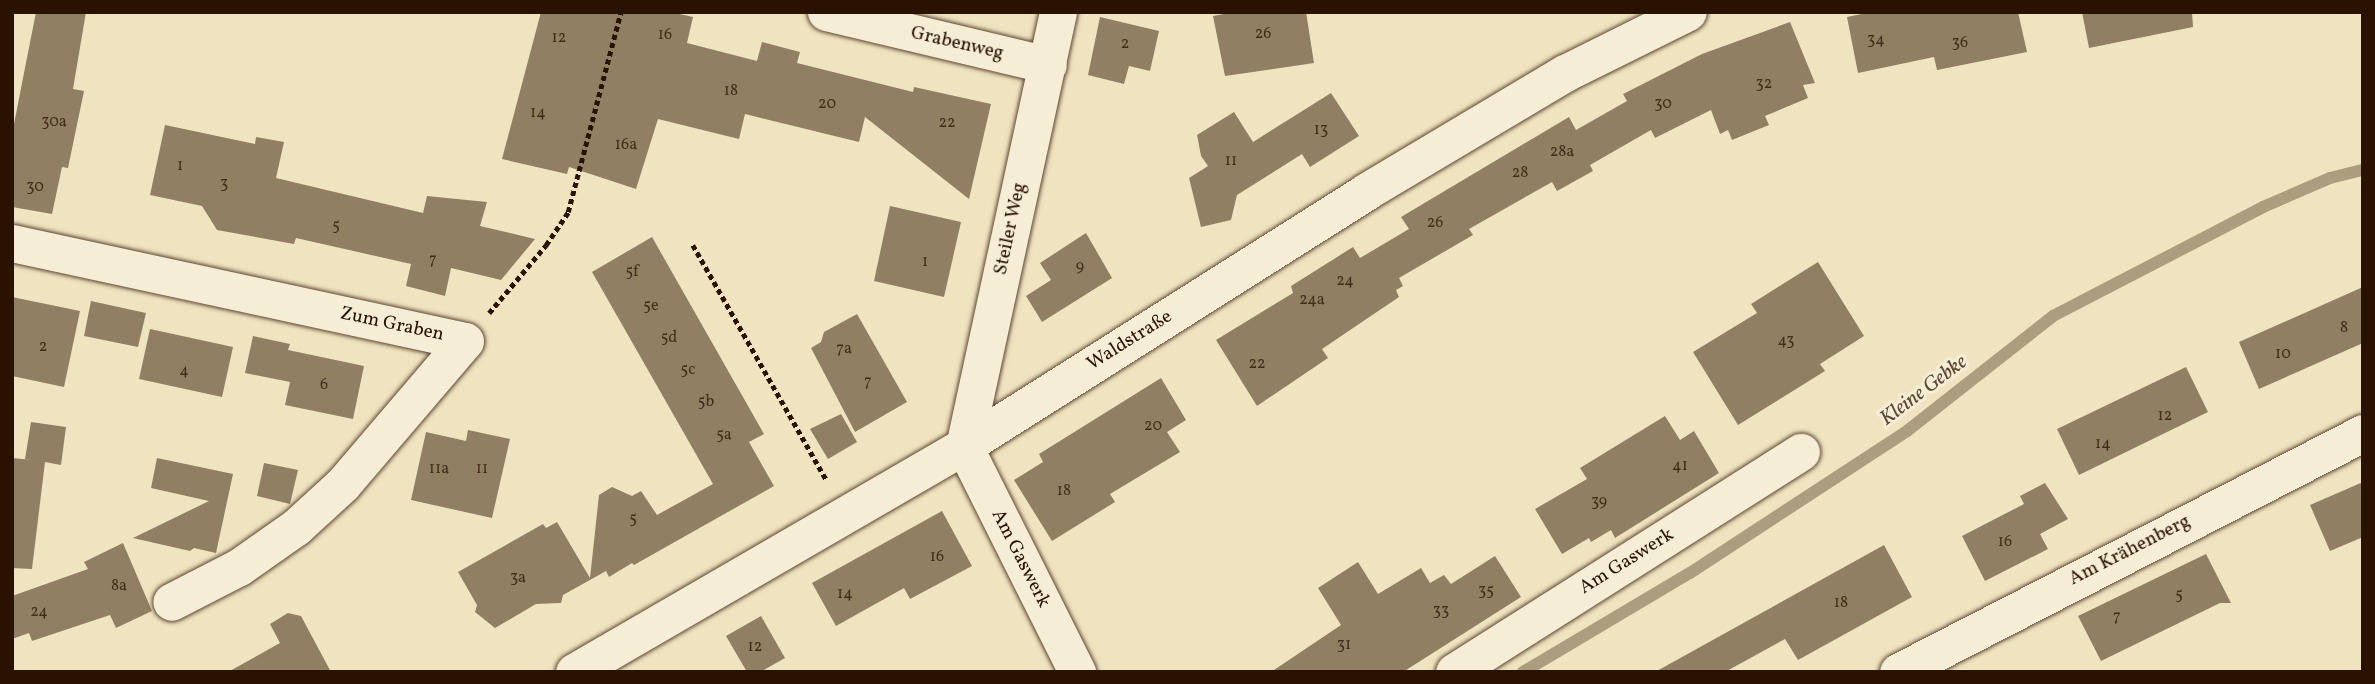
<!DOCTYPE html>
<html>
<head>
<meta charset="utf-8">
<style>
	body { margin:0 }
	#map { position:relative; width:2375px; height:684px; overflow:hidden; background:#f0e4c0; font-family:Vollkorn,serif }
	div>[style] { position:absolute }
	.stream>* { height:12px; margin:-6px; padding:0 6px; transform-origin:6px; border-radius:6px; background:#ad9d7f }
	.building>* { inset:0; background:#917f64 }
	.path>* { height:4.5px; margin-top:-2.25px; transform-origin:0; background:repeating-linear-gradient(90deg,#2a1200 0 5px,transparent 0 8.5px) }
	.roads { filter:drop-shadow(0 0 2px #5c4630) drop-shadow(0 0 2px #5c4630) }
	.street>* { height:37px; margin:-18.5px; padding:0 18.5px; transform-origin:18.5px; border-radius:18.5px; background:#f5edd6 }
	span { translate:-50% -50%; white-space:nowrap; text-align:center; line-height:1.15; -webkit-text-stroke:6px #f5edd6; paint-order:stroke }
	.number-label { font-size:16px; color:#442d19 }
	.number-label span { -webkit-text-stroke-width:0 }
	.street-label { font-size:19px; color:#2a1200 }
	.water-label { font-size:21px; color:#5e4a33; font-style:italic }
	.frame { position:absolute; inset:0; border:14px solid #2a1200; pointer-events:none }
</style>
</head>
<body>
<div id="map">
	<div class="stream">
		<div style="left:1523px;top:672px;width:194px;rotate:-30.7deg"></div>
		<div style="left:1690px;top:573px;width:259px;rotate:-33.2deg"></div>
		<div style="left:1907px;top:431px;width:186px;rotate:-38.2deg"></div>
		<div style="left:2053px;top:316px;width:237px;rotate:-27.4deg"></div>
		<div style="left:2263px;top:207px;width:73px;rotate:-23.4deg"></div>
		<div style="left:2330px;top:178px;width:34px;rotate:-14deg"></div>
	</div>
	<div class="building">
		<div style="clip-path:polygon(36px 12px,86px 12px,73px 89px,84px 91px,68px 168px,62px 167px,52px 214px,12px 207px,12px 134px)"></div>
		<div style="clip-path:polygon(541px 12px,671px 12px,693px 17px,687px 43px,757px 61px,762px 42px,800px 52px,797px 63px,913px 92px,914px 87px,991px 104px,969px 199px,865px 117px,859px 142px,745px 114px,739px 139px,658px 119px,636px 189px,569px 167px,567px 174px,502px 159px)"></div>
		<div style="clip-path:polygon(1235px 12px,1306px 12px,1314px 63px,1225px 76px,1213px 16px)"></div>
		<div style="clip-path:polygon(1871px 12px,2018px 12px,2027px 52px,1937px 70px,1934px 57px,1858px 73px,1847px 17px)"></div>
		<div style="clip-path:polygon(2082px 12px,2192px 12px,2193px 27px,2089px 48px)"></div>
		<div style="clip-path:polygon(1100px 17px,1159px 31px,1150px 71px,1129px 66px,1124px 84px,1088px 75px)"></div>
		<div style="clip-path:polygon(1790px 22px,1815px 83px,1803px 85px,1808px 98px,1765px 116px,1769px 125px,1732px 140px,1728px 130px,1720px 134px,1711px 110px,1655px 138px,1651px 130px,1590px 165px,1593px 171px,1557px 191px,1552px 182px,1469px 229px,1473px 235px,1399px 278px,1403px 286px,1396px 290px,1399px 297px,1322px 349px,1328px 358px,1257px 406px,1216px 340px,1293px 293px,1291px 286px,1353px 247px,1360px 258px,1409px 229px,1401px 217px,1569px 117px,1576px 130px,1627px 101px,1623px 94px,1702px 54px)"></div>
		<div style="clip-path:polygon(1331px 93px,1359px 136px,1310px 167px,1302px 154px,1237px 195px,1231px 220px,1201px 227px,1189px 178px,1208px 166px,1201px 156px,1197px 135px,1234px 112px,1253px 142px)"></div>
		<div style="clip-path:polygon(165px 125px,255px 144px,256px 137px,284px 142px,276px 178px,423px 213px,427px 196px,487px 202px,480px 226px,535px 239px,501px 280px,451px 268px,445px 296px,406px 286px,411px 264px,296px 238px,294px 244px,217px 230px,202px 206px,150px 195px)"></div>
		<div style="clip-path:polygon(890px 206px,961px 222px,944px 297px,874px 281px)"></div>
		<div style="clip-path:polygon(1086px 233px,1112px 278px,1042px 322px,1026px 296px,1051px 280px,1040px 263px)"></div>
		<div style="clip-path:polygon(652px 237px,764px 434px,749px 442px,774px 486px,634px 565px,632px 563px,609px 577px,606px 571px,563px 595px,561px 603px,536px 604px,495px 628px,475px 612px,477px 605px,458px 572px,543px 524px,546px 528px,557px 522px,590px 578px,599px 495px,612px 487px,632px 496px,641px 491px,657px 515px,713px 484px,592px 272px)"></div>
		<div style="clip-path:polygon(1818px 262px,1864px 336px,1820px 364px,1825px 371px,1738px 425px,1693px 352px,1757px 313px,1751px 304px)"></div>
		<div style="clip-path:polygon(2363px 287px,2363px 343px,2259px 389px,2239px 342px)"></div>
		<div style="clip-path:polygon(12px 297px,80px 311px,64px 387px,12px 376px)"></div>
		<div style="clip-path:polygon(91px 301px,146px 313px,138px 347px,84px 336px)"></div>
		<div style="clip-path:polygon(857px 314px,907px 402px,855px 432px,811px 348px,821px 342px,824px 332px)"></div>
		<div style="clip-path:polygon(150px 329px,233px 347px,222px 397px,139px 379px)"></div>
		<div style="clip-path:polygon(253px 336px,290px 344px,288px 350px,364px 366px,353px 419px,285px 405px,290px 382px,245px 373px)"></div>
		<div style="clip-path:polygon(2186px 367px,2208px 412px,2079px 475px,2057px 429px)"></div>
		<div style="clip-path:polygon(1161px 378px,1186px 420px,1167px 432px,1180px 452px,1110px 494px,1115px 502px,1052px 541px,1014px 480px,1043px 462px,1039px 454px)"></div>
		<div style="clip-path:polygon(841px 414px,857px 442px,828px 459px,810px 429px)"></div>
		<div style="clip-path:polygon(1665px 416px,1680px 440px,1694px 431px,1719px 473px,1615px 538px,1611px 530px,1591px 542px,1589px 538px,1562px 554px,1535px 509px,1587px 479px,1580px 468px)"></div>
		<div style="clip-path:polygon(31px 422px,66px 427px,61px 465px,45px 462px,32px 569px,12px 568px,12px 458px,33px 460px,25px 459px)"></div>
		<div style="clip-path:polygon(468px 430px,510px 439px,492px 518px,411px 500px,426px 432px,466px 441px)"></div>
		<div style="clip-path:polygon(157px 458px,233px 474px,216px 553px,194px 548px,190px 551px,133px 538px,209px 501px,151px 488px)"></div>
		<div style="clip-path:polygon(264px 463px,298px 470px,290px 504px,257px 496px)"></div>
		<div style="clip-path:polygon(2363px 482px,2363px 537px,2330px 551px,2310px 505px)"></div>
		<div style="clip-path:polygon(2045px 483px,2068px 519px,2040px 534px,2048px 549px,1985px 581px,1962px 536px,2024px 504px,2020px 496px)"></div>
		<div style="clip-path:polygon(942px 511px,972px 566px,910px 599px,904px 588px,836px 626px,812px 583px)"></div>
		<div style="clip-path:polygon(123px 543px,152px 611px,116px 628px,110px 615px,32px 641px,29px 633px,12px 639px,12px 596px,88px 569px,84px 562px)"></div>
		<div style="clip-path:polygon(1884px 545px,1912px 597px,1798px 660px,1785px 639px,1725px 672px,1655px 672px)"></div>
		<div style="clip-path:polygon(2206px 554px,2231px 603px,2220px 603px,2101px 661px,2078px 616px)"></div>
		<div style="clip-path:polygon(1495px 556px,1521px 597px,1403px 672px,1271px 672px,1341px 625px,1318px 588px,1358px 562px,1378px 594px,1421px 568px,1430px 583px,1444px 575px,1451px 584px)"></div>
		<div style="clip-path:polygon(288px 613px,301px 616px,331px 672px,228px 672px,280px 643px,270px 624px)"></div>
		<div style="clip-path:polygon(761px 616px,785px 658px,760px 672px,747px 672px,726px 636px)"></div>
	</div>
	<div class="path">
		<div style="left:693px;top:245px;width:271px;rotate:60.4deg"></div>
		<div style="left:489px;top:313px;width:89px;rotate:-50deg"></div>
		<div style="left:546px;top:245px;width:40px;rotate:-56deg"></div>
		<div style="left:568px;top:212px;width:207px;rotate:-75.2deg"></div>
	</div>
	<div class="roads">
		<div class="street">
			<div style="left:826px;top:12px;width:228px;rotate:13.4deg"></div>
			<div style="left:1058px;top:12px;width:444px;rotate:102.2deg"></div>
			<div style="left:964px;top:446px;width:253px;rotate:63.4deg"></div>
			<div style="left:12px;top:243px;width:463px;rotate:12.2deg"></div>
			<div style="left:465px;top:341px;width:188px;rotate:130.5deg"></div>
			<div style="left:343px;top:484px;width:64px;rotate:137.5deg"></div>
			<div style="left:296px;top:527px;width:70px;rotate:144.9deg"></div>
			<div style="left:239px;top:567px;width:76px;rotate:152.8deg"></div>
			<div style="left:574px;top:672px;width:451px;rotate:-30.1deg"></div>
			<div style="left:964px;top:446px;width:477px;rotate:-32.3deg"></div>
			<div style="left:1367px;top:191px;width:230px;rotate:-30.8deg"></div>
			<div style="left:1565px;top:73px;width:137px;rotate:-26.4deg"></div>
			<div style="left:1454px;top:672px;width:411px;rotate:-32.4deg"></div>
			<div style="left:1898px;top:672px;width:523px;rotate:-27.2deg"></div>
		</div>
	</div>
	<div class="number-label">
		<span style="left:1263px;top:34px">26</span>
		<span style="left:665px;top:35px">16</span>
		<span style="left:559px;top:38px">12</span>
		<span style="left:1876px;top:40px">34</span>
		<span style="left:1960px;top:43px">36</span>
		<span style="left:1125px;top:44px">2</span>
		<span style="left:1764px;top:84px">32</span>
		<span style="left:731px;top:91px">18</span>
		<span style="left:827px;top:104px">20</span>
		<span style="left:1663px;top:104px">30</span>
		<span style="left:538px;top:113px">14</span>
		<span style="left:54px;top:122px">30a</span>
		<span style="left:947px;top:123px">22</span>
		<span style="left:1321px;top:130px">13</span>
		<span style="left:626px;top:145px">16a</span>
		<span style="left:1562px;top:152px">28a</span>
		<span style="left:1231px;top:161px">11</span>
		<span style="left:180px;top:166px">1</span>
		<span style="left:1520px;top:173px">28</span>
		<span style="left:224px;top:184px">3</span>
		<span style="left:35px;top:187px">30</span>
		<span style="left:1435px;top:223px">26</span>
		<span style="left:336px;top:226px">5</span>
		<span style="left:433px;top:260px">7</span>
		<span style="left:925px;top:262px">1</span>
		<span style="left:1080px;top:267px">9</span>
		<span style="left:632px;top:272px">5f</span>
		<span style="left:1345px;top:281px">24</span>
		<span style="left:1312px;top:300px">24a</span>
		<span style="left:651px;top:306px">5e</span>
		<span style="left:2344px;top:328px">8</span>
		<span style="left:669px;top:338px">5d</span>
		<span style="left:1786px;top:341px">43</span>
		<span style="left:43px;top:347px">2</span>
		<span style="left:844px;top:349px">7a</span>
		<span style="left:2283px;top:354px">10</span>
		<span style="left:1257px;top:364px">22</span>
		<span style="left:688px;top:370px">5c</span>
		<span style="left:184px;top:371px">4</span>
		<span style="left:868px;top:382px">7</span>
		<span style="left:324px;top:385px">6</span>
		<span style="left:706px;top:402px">5b</span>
		<span style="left:2165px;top:416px">12</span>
		<span style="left:1153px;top:426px">20</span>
		<span style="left:724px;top:435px">5a</span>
		<span style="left:2103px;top:444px">14</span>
		<span style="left:1680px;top:466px">41</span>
		<span style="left:439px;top:469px">11a</span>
		<span style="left:482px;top:469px">11</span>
		<span style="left:1064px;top:491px">18</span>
		<span style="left:1599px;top:502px">39</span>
		<span style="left:633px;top:519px">5</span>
		<span style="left:2005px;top:542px">16</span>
		<span style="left:937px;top:557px">16</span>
		<span style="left:518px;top:578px">3a</span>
		<span style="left:119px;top:586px">8a</span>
		<span style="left:1486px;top:591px">35</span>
		<span style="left:845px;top:594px">14</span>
		<span style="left:2179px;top:595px">5</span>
		<span style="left:1841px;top:603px">18</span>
		<span style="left:1441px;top:611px">33</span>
		<span style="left:39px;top:612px">24</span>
		<span style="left:2117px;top:617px">7</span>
		<span style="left:1344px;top:645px">31</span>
		<span style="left:755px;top:647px">12</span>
	</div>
	<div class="street-label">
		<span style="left:957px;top:44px;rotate:13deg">Grabenweg</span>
		<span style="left:1011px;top:229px;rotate:-78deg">Steiler Weg</span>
		<span style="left:392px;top:325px;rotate:12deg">Zum Graben</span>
		<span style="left:1130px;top:341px;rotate:-32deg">Waldstraße</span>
		<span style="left:2130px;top:551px;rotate:-27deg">Am Krähenberg</span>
		<span style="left:1020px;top:559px;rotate:63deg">Am Gaswerk</span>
		<span style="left:1627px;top:562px;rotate:-32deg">Am Gaswerk</span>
	</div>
	<div class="water-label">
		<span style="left:1924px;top:391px;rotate:-37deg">Kleine Gebke</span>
	</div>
	<div class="frame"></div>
</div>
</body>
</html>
